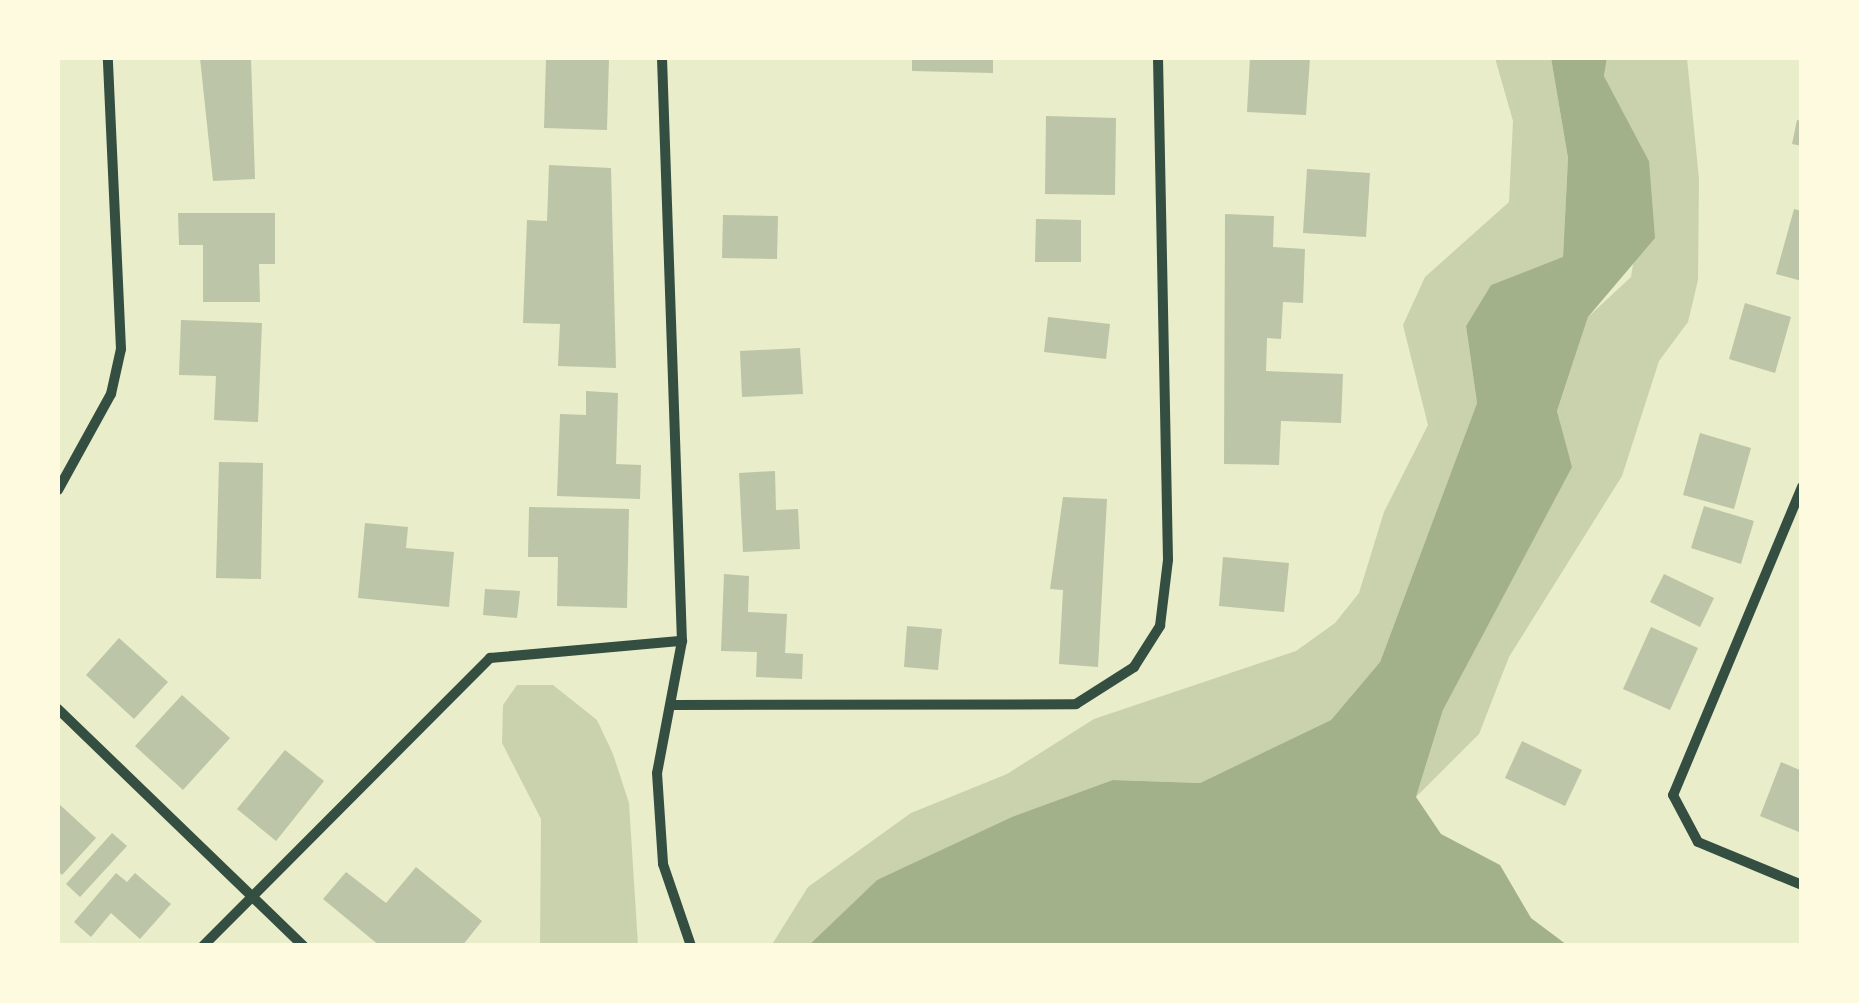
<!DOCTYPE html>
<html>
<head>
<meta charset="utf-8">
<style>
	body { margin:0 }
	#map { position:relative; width:1859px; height:1003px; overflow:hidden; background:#e9edc9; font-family:"PT Sans Narrow",sans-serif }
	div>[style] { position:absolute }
	.green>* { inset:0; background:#cad2ad }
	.water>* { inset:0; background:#a3b18a }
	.building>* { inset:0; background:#bcc5a7 }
	.minor>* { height:10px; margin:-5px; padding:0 5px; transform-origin:5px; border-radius:5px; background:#344e41 }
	span { translate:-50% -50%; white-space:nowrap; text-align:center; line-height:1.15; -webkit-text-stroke:9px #fefae0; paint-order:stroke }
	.frame { position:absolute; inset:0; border:60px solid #fefae0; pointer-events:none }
</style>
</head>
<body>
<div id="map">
	<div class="green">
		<div style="clip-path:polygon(1495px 58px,1551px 58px,1568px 158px,1563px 258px,1491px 285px,1466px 326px,1477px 403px,1380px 662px,1331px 720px,1200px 783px,1113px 780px,877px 880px,809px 945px,771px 946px,808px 887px,911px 813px,1007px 774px,1094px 719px,1296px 651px,1335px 623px,1359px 593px,1384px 512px,1428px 425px,1403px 325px,1425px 277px,1509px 202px,1513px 121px)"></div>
		<div style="clip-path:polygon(1607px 58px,1687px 58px,1699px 179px,1698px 280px,1688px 322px,1659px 361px,1622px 476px,1509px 657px,1479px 734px,1416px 797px,1443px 710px,1571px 467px,1557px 411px,1588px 317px,1631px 277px,1649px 161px,1604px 76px)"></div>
		<div style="clip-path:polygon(517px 685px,553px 685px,597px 720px,613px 754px,629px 803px,638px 945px,540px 945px,541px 819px,502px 743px,503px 705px)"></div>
	</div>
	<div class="water">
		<div style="clip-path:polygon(1551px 58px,1607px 58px,1604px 76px,1649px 161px,1655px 238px,1588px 317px,1557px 411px,1572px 467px,1443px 710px,1416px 797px,1441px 834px,1500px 865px,1531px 918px,1567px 945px,809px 945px,877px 880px,1012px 817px,1113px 780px,1200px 783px,1331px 720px,1380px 662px,1477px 403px,1466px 326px,1491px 285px,1563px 257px,1568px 158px)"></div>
	</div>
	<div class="building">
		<div style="clip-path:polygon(200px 58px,251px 58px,255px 179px,213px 181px)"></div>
		<div style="clip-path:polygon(546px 58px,609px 58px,607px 130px,544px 128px)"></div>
		<div style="clip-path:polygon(912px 58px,993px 58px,993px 73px,912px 71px)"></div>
		<div style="clip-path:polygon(1250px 58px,1310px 58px,1306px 115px,1247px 112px)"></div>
		<div style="clip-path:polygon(1046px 116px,1116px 118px,1115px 195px,1045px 194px)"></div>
		<div style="clip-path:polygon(1797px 120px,1802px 121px,1802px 146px,1792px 144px)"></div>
		<div style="clip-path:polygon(549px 165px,611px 168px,616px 368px,558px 366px,560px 324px,523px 323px,527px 220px,547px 221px)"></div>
		<div style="clip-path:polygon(1307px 169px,1370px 173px,1366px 237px,1303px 233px)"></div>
		<div style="clip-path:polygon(1794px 209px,1802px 211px,1802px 281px,1776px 274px)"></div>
		<div style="clip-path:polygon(178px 213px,275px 213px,275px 264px,259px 264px,260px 302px,203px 302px,203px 245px,179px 245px)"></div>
		<div style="clip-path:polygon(1225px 214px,1274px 216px,1273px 247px,1305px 249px,1303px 303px,1283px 302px,1281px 339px,1267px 338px,1266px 371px,1343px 374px,1341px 423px,1281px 421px,1279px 465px,1224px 464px)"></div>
		<div style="clip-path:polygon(723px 215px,778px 216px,777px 259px,722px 258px)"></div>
		<div style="clip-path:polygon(1036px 219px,1081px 220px,1081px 262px,1035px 262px)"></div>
		<div style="clip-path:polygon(1745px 303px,1791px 317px,1775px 373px,1729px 359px)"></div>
		<div style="clip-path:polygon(1048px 317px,1110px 324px,1106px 359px,1044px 352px)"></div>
		<div style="clip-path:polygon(181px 320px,262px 323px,258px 422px,214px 420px,216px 376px,179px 375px)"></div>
		<div style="clip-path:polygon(800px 348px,803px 394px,742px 397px,740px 351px)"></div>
		<div style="clip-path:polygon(586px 391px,618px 393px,616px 464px,641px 465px,640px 499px,557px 496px,560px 414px,586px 415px)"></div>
		<div style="clip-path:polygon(1700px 433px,1751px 448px,1734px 509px,1683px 495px)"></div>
		<div style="clip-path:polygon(219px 462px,263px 463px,261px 579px,216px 578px)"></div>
		<div style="clip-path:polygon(775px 471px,776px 510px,798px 509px,800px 549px,743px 552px,739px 473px)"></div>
		<div style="clip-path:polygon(1063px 497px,1107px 499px,1098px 667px,1059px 664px,1063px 590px,1050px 589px)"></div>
		<div style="clip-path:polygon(1704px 506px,1754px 521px,1741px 564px,1691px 548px)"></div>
		<div style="clip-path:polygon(529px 507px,629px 509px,627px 608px,557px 606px,558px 557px,528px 557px)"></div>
		<div style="clip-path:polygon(365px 523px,408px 527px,406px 548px,454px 552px,449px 607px,358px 598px)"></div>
		<div style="clip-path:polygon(1223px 557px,1289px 563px,1284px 612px,1219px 606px)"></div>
		<div style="clip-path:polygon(724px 574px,749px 576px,748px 612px,787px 614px,785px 653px,803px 654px,802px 679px,756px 677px,757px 652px,721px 651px)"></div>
		<div style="clip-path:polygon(1664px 574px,1714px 598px,1700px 627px,1650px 602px)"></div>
		<div style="clip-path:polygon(485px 589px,520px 591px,517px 618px,483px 615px)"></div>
		<div style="clip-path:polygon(907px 626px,942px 629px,938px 670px,904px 667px)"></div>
		<div style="clip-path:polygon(1651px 627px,1698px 648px,1670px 710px,1623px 689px)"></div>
		<div style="clip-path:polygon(119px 638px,168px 682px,134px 719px,86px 675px)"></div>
		<div style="clip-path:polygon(182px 695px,230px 738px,183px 790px,135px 746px)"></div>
		<div style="clip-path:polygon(1522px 741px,1582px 770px,1565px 806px,1505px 778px)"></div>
		<div style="clip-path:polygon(285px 750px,324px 781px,276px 841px,237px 809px)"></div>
		<div style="clip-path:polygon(1781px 762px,1802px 771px,1802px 844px,1799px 832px,1760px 816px)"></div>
		<div style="clip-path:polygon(58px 803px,96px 838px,62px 875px,58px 871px)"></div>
		<div style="clip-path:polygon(112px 833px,127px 846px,80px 897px,66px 884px)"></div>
		<div style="clip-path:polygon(416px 867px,482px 921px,462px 946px,380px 946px,323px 899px,346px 872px,386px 903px)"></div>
		<div style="clip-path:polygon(116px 873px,127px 882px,135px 873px,171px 904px,140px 939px,111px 913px,91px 937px,74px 922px)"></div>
	</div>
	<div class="minor">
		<div style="left:662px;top:58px;width:583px;rotate:88.04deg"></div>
		<div style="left:682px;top:641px;width:134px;rotate:100.7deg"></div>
		<div style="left:657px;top:773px;width:91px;rotate:86.2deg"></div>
		<div style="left:663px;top:864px;width:87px;rotate:71.1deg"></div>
		<div style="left:1802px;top:487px;width:334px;rotate:112.7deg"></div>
		<div style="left:1673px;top:795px;width:53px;rotate:62deg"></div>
		<div style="left:1698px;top:842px;width:113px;rotate:22.5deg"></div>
		<div style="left:58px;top:490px;width:110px;rotate:-61.1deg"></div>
		<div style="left:111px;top:394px;width:46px;rotate:-77.5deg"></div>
		<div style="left:121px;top:349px;width:291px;rotate:-92.6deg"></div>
		<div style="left:674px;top:705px;width:402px;rotate:-0.1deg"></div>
		<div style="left:1076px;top:704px;width:69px;rotate:-32.5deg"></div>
		<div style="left:1134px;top:667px;width:49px;rotate:-57.6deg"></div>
		<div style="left:1160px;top:626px;width:66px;rotate:-83.1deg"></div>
		<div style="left:1168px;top:560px;width:502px;rotate:-91.14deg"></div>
		<div style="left:58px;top:709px;width:341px;rotate:44deg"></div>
		<div style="left:203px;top:946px;width:407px;rotate:-45.1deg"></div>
		<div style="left:490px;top:658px;width:193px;rotate:-5.1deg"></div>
	</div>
	<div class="frame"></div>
</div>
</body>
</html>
